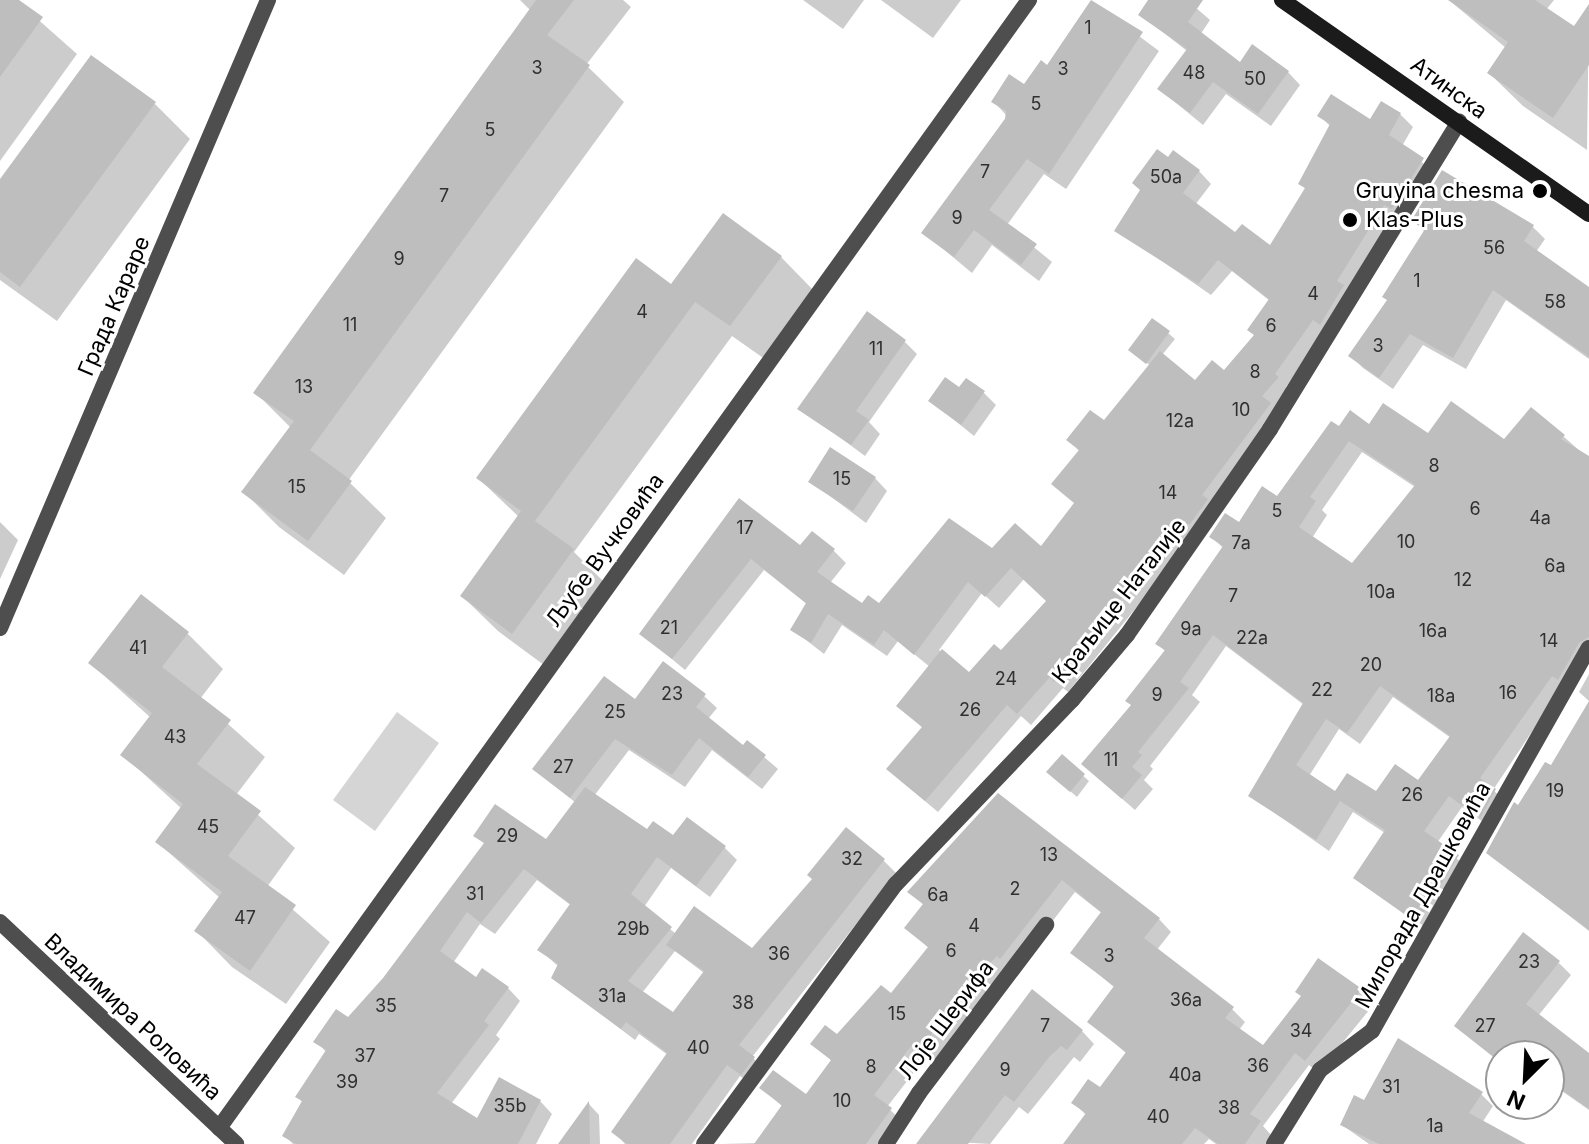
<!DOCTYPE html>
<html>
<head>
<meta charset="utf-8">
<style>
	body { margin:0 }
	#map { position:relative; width:1589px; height:1144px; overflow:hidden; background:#fff; font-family:Inter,sans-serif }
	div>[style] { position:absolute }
	.green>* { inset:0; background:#d5d5d5 }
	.shadow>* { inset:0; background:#0003 }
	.building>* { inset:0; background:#bebebe }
	.street>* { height:16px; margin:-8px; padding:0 8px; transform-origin:8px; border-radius:8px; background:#4e4e4e }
	.secondary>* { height:16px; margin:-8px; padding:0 8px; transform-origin:8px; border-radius:8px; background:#1b1b1b }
	.dots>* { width:22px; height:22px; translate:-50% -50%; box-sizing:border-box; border:4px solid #fff; border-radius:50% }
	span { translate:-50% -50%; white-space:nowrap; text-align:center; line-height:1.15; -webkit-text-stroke:6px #fff; paint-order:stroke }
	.number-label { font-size:18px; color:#303030 }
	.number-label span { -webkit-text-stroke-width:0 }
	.street-label { font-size:22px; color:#000 }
	.poi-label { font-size:22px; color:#000 }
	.right { translate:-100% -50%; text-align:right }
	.left { translate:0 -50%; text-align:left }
	.north { position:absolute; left:1485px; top:1040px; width:80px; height:80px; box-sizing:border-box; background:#fff; border:2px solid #999; border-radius:50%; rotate:204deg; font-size:22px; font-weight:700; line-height:32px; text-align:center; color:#000 }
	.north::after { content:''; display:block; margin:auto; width:28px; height:36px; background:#000; clip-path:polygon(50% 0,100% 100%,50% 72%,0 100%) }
</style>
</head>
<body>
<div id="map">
	<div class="green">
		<div style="clip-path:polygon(397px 712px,439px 743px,375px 831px,333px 800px)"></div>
	</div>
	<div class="shadow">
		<div style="clip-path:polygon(0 0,16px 0,77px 54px,0 161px)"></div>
		<div style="clip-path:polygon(520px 0,623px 0,631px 7px,586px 65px,624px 102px,348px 481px,386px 518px,344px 575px,279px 527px,244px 492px,291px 428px,256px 393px,531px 11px)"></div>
		<div style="clip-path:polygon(803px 0,864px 0,843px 29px)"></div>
		<div style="clip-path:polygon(881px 0,961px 0,933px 38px)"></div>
		<div style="clip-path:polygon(1151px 0,1187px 0,1210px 20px,1200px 35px,1240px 65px,1288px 72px,1300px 85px,1271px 126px,1226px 94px,1203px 125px,1159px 89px,1187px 51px,1141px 15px)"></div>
		<div style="clip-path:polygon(1449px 0,1554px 0,1546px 10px,1574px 29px,1589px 7px,1587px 150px,1523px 106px,1489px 73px,1506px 48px)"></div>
		<div style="clip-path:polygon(1092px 1px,1159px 51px,1066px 189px,1044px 174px,1007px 225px,1052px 262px,1039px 281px,992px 245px,972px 273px,924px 233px,1007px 116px,993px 101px,1025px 87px,1047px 67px)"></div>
		<div style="clip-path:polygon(155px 104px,190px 139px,57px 321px,0 280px,0 182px)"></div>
		<div style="clip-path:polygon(evenodd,1400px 114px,1413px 127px,1402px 146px,1435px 173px,1286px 387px,1290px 391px,1194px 536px,1068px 692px,1063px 688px,1031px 725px,1021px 716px,938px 812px,901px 781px,923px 728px,899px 706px,930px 667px,898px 641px,887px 656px,842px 625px,824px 654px,792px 629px,808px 605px,764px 570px,685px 670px,642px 634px,739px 501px,801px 548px,833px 550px,846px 563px,830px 583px,863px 606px,880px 606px,992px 551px,1041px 549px,1076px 504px,1080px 452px,1069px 440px,1104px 423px,1151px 366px,1136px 355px,1153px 320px,1175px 339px,1162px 355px,1195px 383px,1225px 373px,1256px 336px,1270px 301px,1232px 271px,1211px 295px,1117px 230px,1168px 159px,1199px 171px,1211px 184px,1195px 205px,1236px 235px,1270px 248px,1306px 189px,1300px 184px,1331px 127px,1320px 116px,1371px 122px,1400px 114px,1024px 579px,1049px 601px,1001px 653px,969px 674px,939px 650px,982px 593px,999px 608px,1024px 579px)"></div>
		<div style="clip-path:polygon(1414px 221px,1532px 226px,1545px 239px,1536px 252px,1589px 291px,1589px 359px,1506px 300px,1466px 369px,1423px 345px,1393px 389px,1363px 368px,1351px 356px,1389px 301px,1425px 232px)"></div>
		<div style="clip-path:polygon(781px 257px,816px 293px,766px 360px,732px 336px,574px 552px,608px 586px,548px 668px,498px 631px,462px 596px,519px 517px,478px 478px,671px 286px)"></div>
		<div style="clip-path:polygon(904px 341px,917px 354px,869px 422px,880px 434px,865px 456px,800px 408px)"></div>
		<div style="clip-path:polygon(959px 390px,983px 392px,996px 405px,974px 436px,931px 401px)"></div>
		<div style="clip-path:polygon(evenodd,1370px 427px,1505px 442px,1563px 436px,1589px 459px,1589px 646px,1493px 790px,1507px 803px,1493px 829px,1462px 807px,1437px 843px,1470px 869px,1430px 933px,1356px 878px,1385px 833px,1353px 812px,1329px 851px,1251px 796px,1304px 705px,1226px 646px,1192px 695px,1200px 702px,1150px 766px,1153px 769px,1144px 780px,1153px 789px,1135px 810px,1096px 776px,1166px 652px,1157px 643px,1223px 548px,1211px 536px,1239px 525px,1277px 498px,1339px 429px,1370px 427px,1362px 452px,1415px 487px,1352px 566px,1312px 538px,1327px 515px,1322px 510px,1362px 452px,1370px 427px,1393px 697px,1451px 738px,1419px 783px,1376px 794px,1336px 794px,1309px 776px,1339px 729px,1360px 744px,1393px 697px)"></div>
		<div style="clip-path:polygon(875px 478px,887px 491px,866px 523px,810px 481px)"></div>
		<div style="clip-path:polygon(0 522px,18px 540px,0 579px)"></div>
		<div style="clip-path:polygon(188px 634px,223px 669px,200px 699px,265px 757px,236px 795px,295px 848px,267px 887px,330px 942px,286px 1004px,232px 967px,197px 931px,220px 898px,157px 842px,182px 809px,122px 754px,151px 718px,90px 663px)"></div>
		<div style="clip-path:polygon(1589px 674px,1589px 701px,1579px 692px)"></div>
		<div style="clip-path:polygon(evenodd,704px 696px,717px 708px,708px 719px,744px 748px,748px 743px,778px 769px,762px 789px,712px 750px,685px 787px,629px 750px,594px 796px,648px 832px,724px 847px,737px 860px,710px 897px,671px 868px,644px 907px,676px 934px,752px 951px,883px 860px,896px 873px,752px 1057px,766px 1071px,755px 1087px,740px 1076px,692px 1144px,625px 1144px,614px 1132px,668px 1055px,639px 1034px,635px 1040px,553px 978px,559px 967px,540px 950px,572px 906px,537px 880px,495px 934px,480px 924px,453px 963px,476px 980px,508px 988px,520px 1001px,496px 1035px,500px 1039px,451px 1104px,478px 1121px,540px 1101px,552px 1114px,536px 1144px,293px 1144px,285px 1136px,303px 1103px,298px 1097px,327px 1053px,316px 1041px,348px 1020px,384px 979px,486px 845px,476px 835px,546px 842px,576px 803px,534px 769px,635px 702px,704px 696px,675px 951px,704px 973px,673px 1015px,642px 993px,675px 951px)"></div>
		<div style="clip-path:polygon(1589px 705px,1589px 931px,1488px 853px,1552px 768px)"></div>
		<div style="clip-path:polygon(1062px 757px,1089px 781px,1077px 797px,1055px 778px)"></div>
		<div style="clip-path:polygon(998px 796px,1159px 919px,1171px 932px,1156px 951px,1232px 1009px,1245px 1022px,1239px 1030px,1263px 1047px,1303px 997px,1319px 961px,1374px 1004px,1318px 1073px,1309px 1065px,1263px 1126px,1272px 1136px,1266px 1144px,1216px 1144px,1209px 1139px,1204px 1144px,1088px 1144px,1086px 1115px,1074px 1103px,1101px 1090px,1127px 1054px,1090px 1022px,1115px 988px,1073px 953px,1103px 914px,1075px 892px,1014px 971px,935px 1059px,928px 1054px,887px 1107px,904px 1123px,881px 1144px,722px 1144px,757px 1143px,783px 1107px,761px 1088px,807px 1097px,833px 1062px,813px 1044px,837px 1037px,891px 996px,930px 949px,906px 928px,924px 905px,910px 892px)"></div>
		<div style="clip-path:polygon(1559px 963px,1571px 975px,1538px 1016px,1589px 1055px,1589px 1110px,1549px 1082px,1549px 1056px,1501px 1056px,1501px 1063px,1457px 1026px)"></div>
		<div style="clip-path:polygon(1082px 1031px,1094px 1044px,1080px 1062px,1074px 1057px,1028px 1114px,1019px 1107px,990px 1144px,921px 1140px)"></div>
		<div style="clip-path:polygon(1481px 1094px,1493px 1106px,1482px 1123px,1521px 1144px,1369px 1144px,1342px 1125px,1364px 1102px)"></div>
		<div style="clip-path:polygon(589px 1104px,599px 1115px,600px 1144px,561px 1144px)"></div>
	</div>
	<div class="building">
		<div style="clip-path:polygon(0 0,19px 0,43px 17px,0 77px)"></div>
		<div style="clip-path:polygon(536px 0,574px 0,547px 35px,590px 65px,310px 450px,352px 481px,308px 541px,241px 492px,294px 421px,253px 393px)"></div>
		<div style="clip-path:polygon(1091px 0,1143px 32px,1049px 174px,1027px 159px,989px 210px,1037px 244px,1021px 265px,974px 230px,954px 257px,921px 233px,1005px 119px,1006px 111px,991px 102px,1009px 74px,1024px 84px,1041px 60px,1047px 65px)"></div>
		<div style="clip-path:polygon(1148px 0,1203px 0,1188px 22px,1240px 62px,1252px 44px,1289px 71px,1258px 114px,1213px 82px,1190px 113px,1157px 89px,1187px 49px,1138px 15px)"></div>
		<div style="clip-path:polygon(1448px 0,1535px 0,1574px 26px,1589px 4px,1589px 65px,1553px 118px,1487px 73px,1508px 42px)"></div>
		<div style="clip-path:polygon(91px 55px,156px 102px,20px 287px,0 272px,0 179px)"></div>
		<div style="clip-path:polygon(1331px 94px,1370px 119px,1381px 101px,1401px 113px,1389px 135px,1424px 158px,1392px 209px,1384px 205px,1337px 281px,1344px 285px,1320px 325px,1313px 320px,1275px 374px,1279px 377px,1262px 396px,1271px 403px,1202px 495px,1208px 499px,1190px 524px,1181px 524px,1054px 682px,1050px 677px,1017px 714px,1007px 705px,925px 801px,886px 769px,922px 727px,896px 706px,942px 649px,969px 672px,994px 644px,1001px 650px,1046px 601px,1011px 568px,985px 597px,968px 582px,914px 655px,884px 630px,874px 645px,828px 614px,811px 643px,790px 630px,806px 603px,751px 559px,672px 659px,639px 634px,739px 498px,800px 545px,812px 531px,835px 549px,817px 572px,862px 603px,868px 595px,879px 603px,949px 518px,992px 548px,1015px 523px,1041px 546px,1074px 503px,1051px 484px,1079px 450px,1066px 440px,1090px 410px,1104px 420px,1160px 351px,1195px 380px,1212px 360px,1224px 370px,1254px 335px,1247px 330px,1269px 299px,1218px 260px,1198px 284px,1114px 231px,1140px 190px,1132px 183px,1157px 149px,1168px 157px,1173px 150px,1200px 170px,1183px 193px,1235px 232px,1242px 224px,1270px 245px,1305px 188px,1298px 184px,1330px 124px,1317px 116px)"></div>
		<div style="clip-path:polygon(1442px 170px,1534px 225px,1524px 241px,1589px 287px,1589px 357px,1493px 290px,1453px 358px,1410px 334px,1379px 378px,1348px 356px,1387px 300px,1382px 297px,1425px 229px,1411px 221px)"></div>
		<div style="clip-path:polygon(723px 213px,782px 256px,730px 326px,695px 302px,535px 521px,574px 549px,512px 634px,460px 596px,521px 511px,476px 478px,636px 258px,671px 284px)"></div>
		<div style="clip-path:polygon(867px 311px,906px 340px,856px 411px,869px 420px,851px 445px,797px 409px)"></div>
		<div style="clip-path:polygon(1152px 318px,1170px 331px,1146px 364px,1128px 350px)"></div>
		<div style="clip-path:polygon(945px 377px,959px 387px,966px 378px,985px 391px,961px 425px,928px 401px)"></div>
		<div style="clip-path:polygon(evenodd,1451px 401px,1504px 439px,1531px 407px,1565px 435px,1561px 439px,1589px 456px,1589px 637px,1579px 643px,1558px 680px,1552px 676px,1480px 778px,1496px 789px,1480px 818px,1449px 796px,1424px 831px,1459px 855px,1417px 923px,1353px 878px,1385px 830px,1340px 801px,1316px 840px,1248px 796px,1303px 703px,1213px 635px,1180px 682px,1189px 688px,1138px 752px,1142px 755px,1132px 767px,1142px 775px,1122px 799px,1081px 764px,1131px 705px,1125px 701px,1165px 650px,1155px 644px,1223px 546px,1209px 537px,1225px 513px,1239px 522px,1262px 486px,1277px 496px,1331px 421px,1339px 426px,1350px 410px,1369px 424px,1383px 403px,1428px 433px,1451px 401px,1349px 441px,1415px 485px,1352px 563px,1299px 527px,1316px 501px,1310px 497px,1349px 441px,1451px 401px,1380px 686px,1450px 736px,1418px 780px,1395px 764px,1376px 791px,1347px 773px,1335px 791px,1296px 765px,1326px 719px,1347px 733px,1380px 686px)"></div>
		<div style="clip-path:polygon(830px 447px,876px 477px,853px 511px,808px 482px)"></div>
		<div style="clip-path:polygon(141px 594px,189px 632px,162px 667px,231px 720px,197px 764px,261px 811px,228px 856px,296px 905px,250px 971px,194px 931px,222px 892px,155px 842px,183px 804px,120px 755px,152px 713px,88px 663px)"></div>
		<div style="clip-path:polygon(663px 661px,706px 694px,696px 707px,743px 745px,747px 740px,766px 755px,748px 777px,699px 738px,672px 775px,615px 739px,570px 798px,532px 769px,604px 676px,635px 699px)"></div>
		<div style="clip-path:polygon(1589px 701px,1589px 930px,1486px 853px,1514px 802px,1518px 805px,1545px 762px,1551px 765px)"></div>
		<div style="clip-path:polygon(1062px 754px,1085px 774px,1070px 792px,1046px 772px)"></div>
		<div style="clip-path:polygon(585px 787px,647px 829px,653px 821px,673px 835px,687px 817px,726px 846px,696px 886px,657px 857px,631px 894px,672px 927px,628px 981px,673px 1012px,704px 971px,666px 945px,694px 906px,752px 948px,812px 879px,807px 875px,846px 827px,885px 859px,739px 1045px,755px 1057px,741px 1075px,727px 1065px,670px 1144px,627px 1144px,611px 1132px,667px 1053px,626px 1022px,621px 1029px,551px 978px,558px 964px,537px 950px,570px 904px,524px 869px,481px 923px,467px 912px,440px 951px,476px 977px,482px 968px,509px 987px,484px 1021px,489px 1025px,437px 1093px,477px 1118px,499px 1077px,541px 1100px,518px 1144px,296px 1144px,282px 1136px,302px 1101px,295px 1097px,326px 1050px,313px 1042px,336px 1009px,348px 1017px,383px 978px,484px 843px,473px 836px,495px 804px,546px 839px)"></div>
		<div style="clip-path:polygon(998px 793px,1160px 918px,1144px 938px,1234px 1007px,1225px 1018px,1263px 1045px,1301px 996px,1295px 992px,1318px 958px,1362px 989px,1305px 1061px,1295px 1053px,1250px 1114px,1261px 1121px,1245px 1144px,1218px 1144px,1195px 1128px,1182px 1144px,1063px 1144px,1086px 1113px,1071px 1103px,1088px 1079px,1100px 1087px,1126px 1052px,1087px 1022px,1114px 986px,1070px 953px,1101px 912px,1062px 880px,1000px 959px,997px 956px,964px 991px,921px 1048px,914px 1042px,874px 1095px,892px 1108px,866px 1144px,754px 1144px,782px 1105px,759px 1088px,773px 1070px,806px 1094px,831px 1060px,810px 1044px,825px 1025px,837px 1034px,881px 985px,891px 993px,928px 947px,904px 928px,923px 904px,907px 892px)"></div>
		<div style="clip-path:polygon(1523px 932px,1560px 961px,1526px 1004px,1589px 1053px,1589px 1109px,1549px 1081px,1549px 1056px,1501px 1056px,1501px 1063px,1454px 1026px)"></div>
		<div style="clip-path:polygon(1032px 989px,1083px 1030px,1067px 1050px,1061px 1046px,1050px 1056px,1014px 1102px,1005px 1095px,968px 1144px,916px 1144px)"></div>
		<div style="clip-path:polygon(1398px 1038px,1483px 1092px,1469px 1113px,1526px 1144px,1379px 1144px,1340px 1125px,1354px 1095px,1364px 1100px)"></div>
		<div style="clip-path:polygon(589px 1101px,590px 1144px,558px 1144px)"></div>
	</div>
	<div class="street">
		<div style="left:0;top:628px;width:683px;rotate:-66.89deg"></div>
		<div style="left:0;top:922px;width:324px;rotate:43.2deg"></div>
		<div style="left:219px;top:1128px;width:1389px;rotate:-54.32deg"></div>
		<div style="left:704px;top:1144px;width:323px;rotate:-53.6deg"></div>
		<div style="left:896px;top:884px;width:255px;rotate:-46.3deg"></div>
		<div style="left:1072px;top:700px;width:85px;rotate:-49.8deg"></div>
		<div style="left:1127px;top:635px;width:251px;rotate:-55.2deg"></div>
		<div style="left:1270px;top:429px;width:361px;rotate:-58.4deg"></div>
		<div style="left:886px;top:1144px;width:61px;rotate:-57.1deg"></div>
		<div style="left:919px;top:1093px;width:211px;rotate:-52.9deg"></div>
		<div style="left:1274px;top:1144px;width:87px;rotate:-58.1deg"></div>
		<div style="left:1320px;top:1070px;width:65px;rotate:-36.9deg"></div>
		<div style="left:1372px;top:1031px;width:440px;rotate:-60.5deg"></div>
	</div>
	<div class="secondary">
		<div style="left:1282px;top:0;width:374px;rotate:34.9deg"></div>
	</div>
	<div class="dots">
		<div style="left:1540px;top:191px;background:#000"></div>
		<div style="left:1350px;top:220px;background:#000"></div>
	</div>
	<div class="number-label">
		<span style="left:1088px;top:28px">1</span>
		<span style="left:537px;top:68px">3</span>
		<span style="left:1063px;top:69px">3</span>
		<span style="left:1194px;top:73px">48</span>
		<span style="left:1255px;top:79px">50</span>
		<span style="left:1036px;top:104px">5</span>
		<span style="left:490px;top:130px">5</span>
		<span style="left:985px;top:172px">7</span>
		<span style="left:1166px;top:177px">50a</span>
		<span style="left:444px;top:196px">7</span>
		<span style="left:957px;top:218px">9</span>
		<span style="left:1494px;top:248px">56</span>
		<span style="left:399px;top:259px">9</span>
		<span style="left:1417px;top:281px">1</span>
		<span style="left:1313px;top:294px">4</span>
		<span style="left:1555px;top:302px">58</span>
		<span style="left:642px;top:312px">4</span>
		<span style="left:350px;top:325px">11</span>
		<span style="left:1271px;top:326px">6</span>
		<span style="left:1378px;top:346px">3</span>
		<span style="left:876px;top:349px">11</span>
		<span style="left:1255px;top:372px">8</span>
		<span style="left:304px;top:387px">13</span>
		<span style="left:1241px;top:410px">10</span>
		<span style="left:1180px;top:421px">12a</span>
		<span style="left:1434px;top:466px">8</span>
		<span style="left:842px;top:479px">15</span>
		<span style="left:297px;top:487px">15</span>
		<span style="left:1168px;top:493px">14</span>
		<span style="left:1475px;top:509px">6</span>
		<span style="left:1277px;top:511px">5</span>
		<span style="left:1540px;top:518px">4a</span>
		<span style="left:745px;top:528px">17</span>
		<span style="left:1406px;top:542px">10</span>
		<span style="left:1241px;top:543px">7a</span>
		<span style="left:1555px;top:566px">6a</span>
		<span style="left:1463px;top:580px">12</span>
		<span style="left:1381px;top:592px">10a</span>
		<span style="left:1233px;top:596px">7</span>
		<span style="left:669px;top:628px">21</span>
		<span style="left:1191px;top:629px">9a</span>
		<span style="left:1433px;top:631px">16a</span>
		<span style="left:1252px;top:638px">22a</span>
		<span style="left:1549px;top:641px">14</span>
		<span style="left:138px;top:648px">41</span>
		<span style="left:1371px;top:665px">20</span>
		<span style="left:1006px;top:679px">24</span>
		<span style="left:1322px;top:690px">22</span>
		<span style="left:1508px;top:693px">16</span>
		<span style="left:672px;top:694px">23</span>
		<span style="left:1157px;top:695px">9</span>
		<span style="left:1441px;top:696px">18a</span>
		<span style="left:970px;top:710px">26</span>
		<span style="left:615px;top:712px">25</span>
		<span style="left:175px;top:737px">43</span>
		<span style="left:1111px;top:760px">11</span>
		<span style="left:563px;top:767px">27</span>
		<span style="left:1555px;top:791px">19</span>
		<span style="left:1412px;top:795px">26</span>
		<span style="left:208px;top:827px">45</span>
		<span style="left:507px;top:836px">29</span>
		<span style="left:1049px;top:855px">13</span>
		<span style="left:852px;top:859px">32</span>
		<span style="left:1015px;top:889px">2</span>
		<span style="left:475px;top:894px">31</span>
		<span style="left:938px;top:895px">6a</span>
		<span style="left:245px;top:918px">47</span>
		<span style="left:974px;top:926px">4</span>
		<span style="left:633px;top:929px">29b</span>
		<span style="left:951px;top:951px">6</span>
		<span style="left:779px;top:954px">36</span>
		<span style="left:1109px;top:956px">3</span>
		<span style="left:1529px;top:962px">23</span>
		<span style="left:612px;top:996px">31a</span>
		<span style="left:1186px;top:1000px">36a</span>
		<span style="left:743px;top:1003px">38</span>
		<span style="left:386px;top:1006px">35</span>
		<span style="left:897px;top:1014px">15</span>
		<span style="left:1045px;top:1026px">7</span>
		<span style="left:1485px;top:1026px">27</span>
		<span style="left:1301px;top:1031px">34</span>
		<span style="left:698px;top:1048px">40</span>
		<span style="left:365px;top:1056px">37</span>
		<span style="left:1258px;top:1066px">36</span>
		<span style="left:871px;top:1067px">8</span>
		<span style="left:1005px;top:1070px">9</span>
		<span style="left:1185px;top:1075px">40a</span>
		<span style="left:347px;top:1082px">39</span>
		<span style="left:1391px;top:1087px">31</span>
		<span style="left:842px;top:1101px">10</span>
		<span style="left:510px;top:1106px">35b</span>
		<span style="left:1229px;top:1108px">38</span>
		<span style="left:1158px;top:1117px">40</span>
		<span style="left:1435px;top:1126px">1a</span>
	</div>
	<div class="street-label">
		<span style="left:1449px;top:88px;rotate:36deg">Атинска</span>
		<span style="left:114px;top:306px;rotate:-67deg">Града Караре</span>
		<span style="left:605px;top:550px;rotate:-54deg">Љубе Вучковића</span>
		<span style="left:1119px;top:601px;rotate:-52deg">Краљице Наталије</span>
		<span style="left:1423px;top:895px;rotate:-61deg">Милорада Драшковића</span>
		<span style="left:133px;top:1017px;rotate:43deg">Владимира Роловића</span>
		<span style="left:946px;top:1020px;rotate:-53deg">Лоје Шерифа</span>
	</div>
	<div class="poi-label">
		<span class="right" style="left:1524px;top:191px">Gruyina chesma</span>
		<span class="left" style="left:1366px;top:220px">Klas-Plus</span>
	</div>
	<div class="north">N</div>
</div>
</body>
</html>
